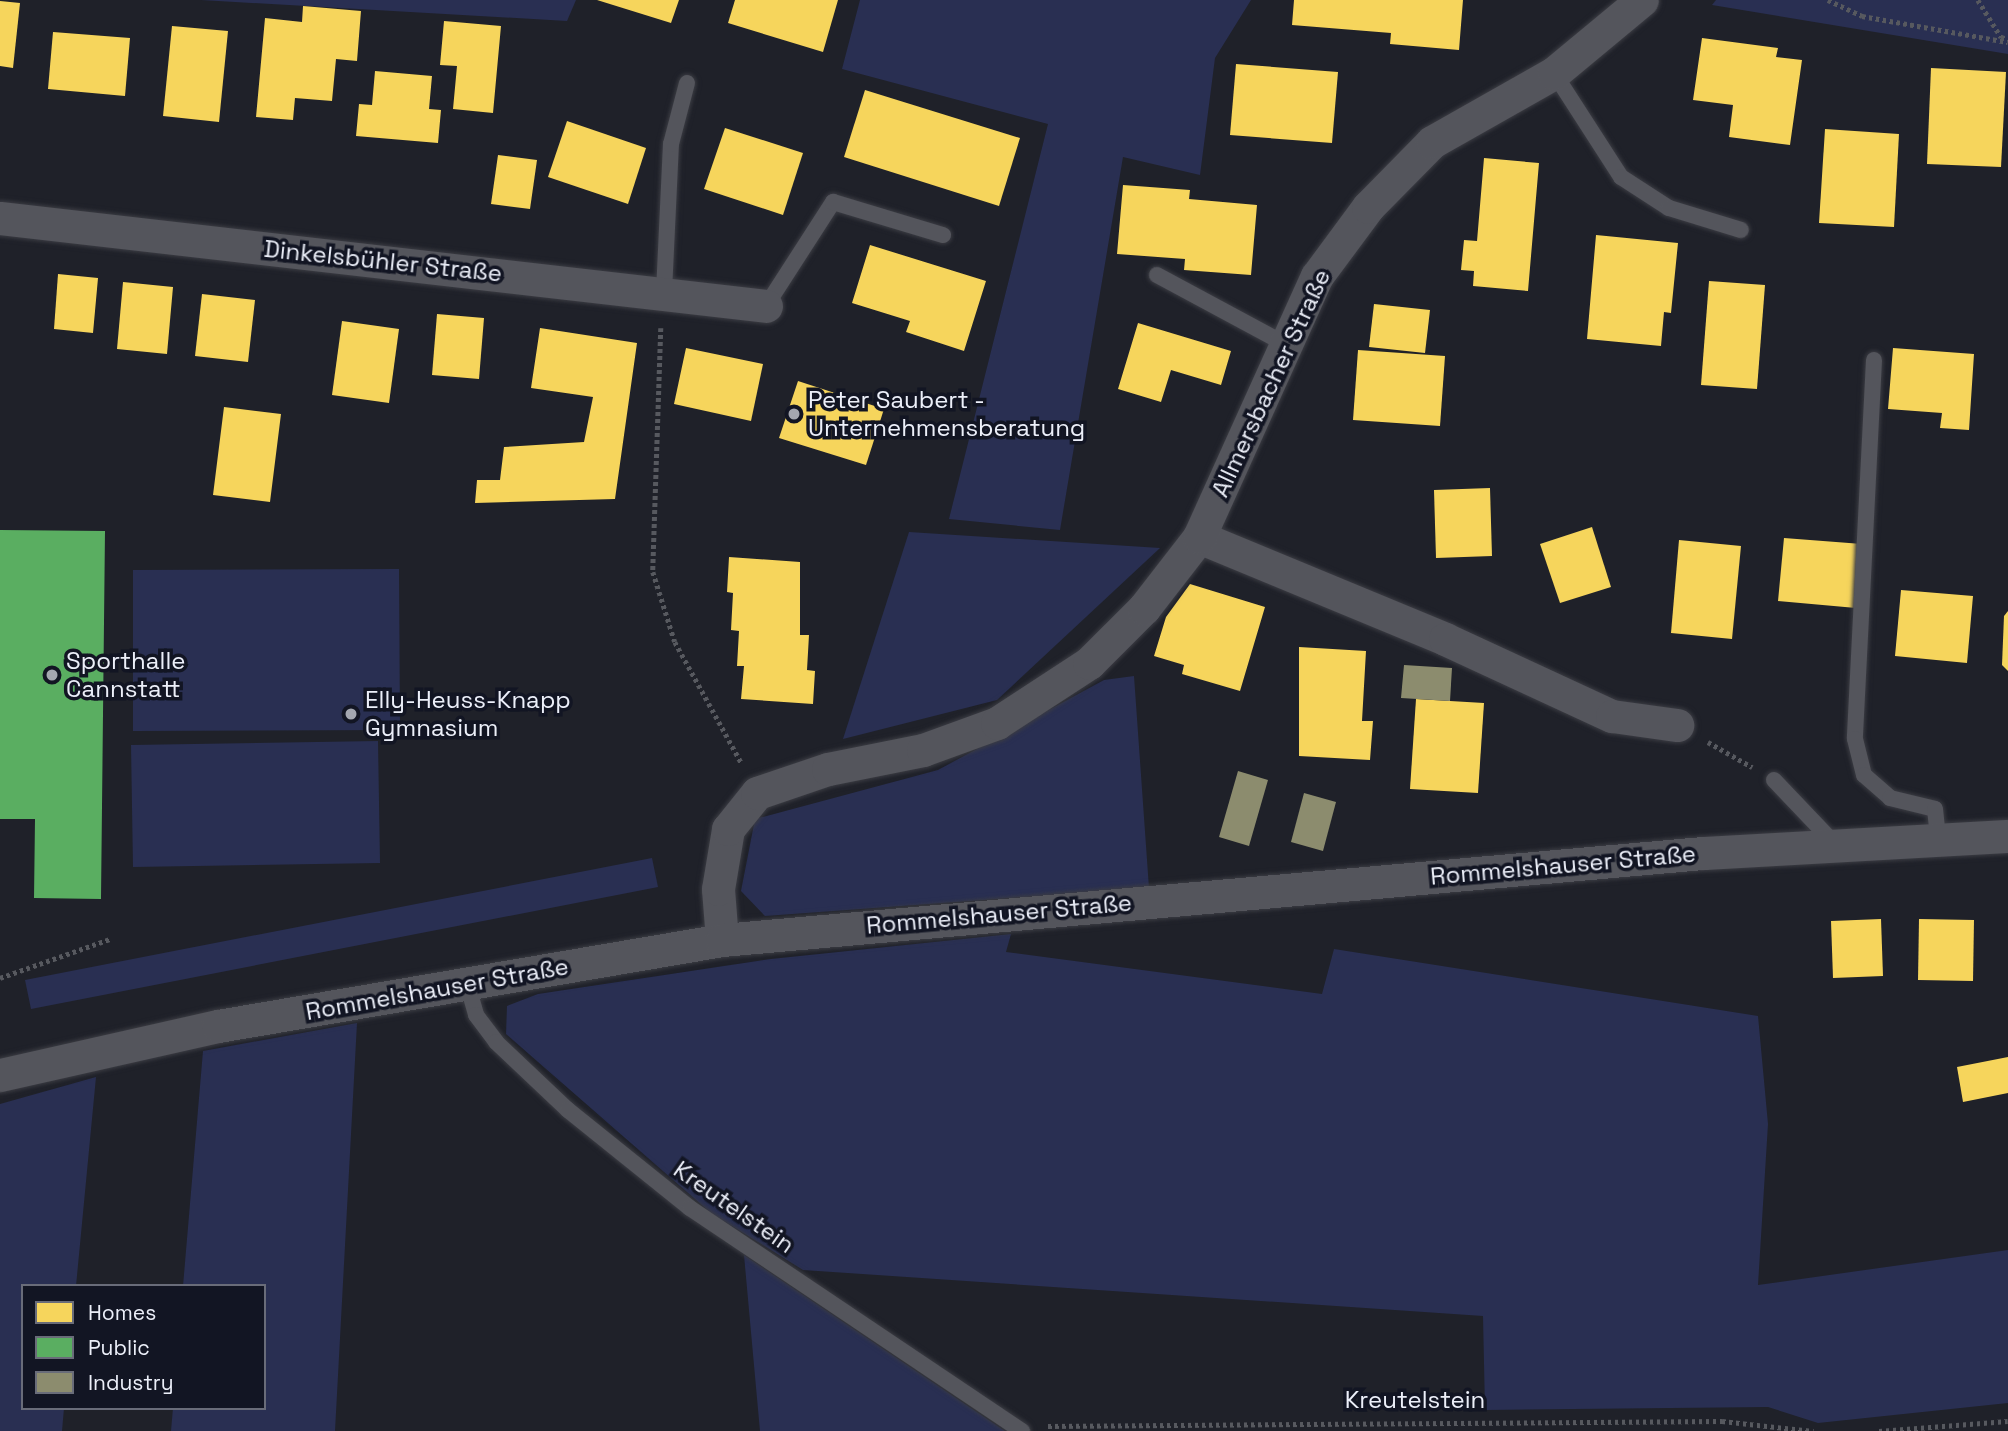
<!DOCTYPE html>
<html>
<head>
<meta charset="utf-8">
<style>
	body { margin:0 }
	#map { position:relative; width:2008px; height:1431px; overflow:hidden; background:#1f2129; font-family:"Space Grotesk",sans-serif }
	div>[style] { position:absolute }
	.green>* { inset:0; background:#292f52 }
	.homes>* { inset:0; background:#f6d55c }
	.public>* { inset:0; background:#5aae61 }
	.industry>* { inset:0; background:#8c8c6e }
	.path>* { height:4.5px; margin-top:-2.25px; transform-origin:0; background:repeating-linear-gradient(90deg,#57595f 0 3.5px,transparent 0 7px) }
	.roads { filter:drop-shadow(0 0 2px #3b3c43) drop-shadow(0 0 2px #3b3c43) }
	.lane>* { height:16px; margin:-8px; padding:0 8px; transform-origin:8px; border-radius:8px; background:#54555c }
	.street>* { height:33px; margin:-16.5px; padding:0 16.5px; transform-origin:16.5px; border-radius:16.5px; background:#54555c }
	.dots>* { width:19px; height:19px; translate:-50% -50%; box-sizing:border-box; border:4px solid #121523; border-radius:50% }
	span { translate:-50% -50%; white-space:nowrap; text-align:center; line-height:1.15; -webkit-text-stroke:7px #121523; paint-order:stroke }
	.street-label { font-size:24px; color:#eceff9 }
	.poi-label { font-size:24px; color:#eceff9 }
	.left { translate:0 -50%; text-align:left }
	.legend { position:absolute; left:21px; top:1284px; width:245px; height:126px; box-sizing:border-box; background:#121523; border:2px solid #696c79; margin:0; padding:9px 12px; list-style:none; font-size:21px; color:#eceff9 }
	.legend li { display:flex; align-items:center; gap:14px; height:35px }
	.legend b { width:35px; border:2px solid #696c79 }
</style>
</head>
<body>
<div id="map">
	<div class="green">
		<div style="clip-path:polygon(201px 0,576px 0,567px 21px)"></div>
		<div style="clip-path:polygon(860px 0,1251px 0,1215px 58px,1200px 175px,1123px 157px,1060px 530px,949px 519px,1048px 124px,842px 69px)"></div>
		<div style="clip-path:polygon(1716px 0,2008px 0,2008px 54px,1712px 5px)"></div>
		<div style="clip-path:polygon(909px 532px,1160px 548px,997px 700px,843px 739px)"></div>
		<div style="clip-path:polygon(399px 569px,400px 730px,133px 731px,133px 570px)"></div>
		<div style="clip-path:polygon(1134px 676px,1149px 888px,765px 916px,741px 891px,755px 819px,938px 770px,1104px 680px)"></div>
		<div style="clip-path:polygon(378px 741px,380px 863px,133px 867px,131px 745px)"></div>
		<div style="clip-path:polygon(652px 858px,658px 887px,31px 1009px,25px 980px)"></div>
		<div style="clip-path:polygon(1011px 934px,1006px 952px,1322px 994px,1334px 949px,1758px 1016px,1768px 1124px,1758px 1285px,2008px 1250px,2008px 1403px,1818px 1423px,1768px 1407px,1485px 1410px,1483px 1316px,803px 1270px,711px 1213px,506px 1034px,507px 1006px,538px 994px,771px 959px)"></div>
		<div style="clip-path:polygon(357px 1023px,335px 1431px,171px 1431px,173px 1408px,264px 1408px,264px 1286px,183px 1286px,203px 1051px)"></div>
		<div style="clip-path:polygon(96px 1077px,76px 1286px,23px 1286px,23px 1408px,64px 1408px,62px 1431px,0 1431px,0 1104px)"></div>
		<div style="clip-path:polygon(744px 1255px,1005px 1431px,760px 1431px)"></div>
	</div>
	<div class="homes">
		<div style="clip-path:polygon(597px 0,679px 0,671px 23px)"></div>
		<div style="clip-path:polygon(735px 0,838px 0,823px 52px,728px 23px)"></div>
		<div style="clip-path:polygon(1294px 0,1463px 0,1459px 50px,1390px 44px,1391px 33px,1292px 25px)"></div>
		<div style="clip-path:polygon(0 1px,20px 3px,13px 68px,0 66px)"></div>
		<div style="clip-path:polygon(303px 6px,361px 11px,357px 61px,336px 59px,332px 101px,295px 98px,293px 120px,256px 117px,265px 18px,302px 22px)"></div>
		<div style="clip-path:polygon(444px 21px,501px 26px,493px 113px,453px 109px,457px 66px,440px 65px)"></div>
		<div style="clip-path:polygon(172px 26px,228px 31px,219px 122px,163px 116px)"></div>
		<div style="clip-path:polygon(53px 32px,130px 38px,125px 96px,48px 89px)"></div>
		<div style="clip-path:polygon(1702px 38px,1778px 48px,1776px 57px,1802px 60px,1790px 145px,1729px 137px,1733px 105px,1693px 100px)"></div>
		<div style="clip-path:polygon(1236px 64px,1338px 72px,1332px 143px,1230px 135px)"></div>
		<div style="clip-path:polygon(1931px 68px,2006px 72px,2001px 167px,1927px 164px)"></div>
		<div style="clip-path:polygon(375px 71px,432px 76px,429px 109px,441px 110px,438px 143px,356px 136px,359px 104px,372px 105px)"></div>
		<div style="clip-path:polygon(865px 90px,1020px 138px,999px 206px,844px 157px)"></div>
		<div style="clip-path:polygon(567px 121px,646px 148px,628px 204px,548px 177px)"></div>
		<div style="clip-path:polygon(725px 128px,803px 153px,783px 215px,704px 189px)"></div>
		<div style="clip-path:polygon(1825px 129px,1899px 134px,1894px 227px,1819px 223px)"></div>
		<div style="clip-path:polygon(498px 155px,537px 160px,530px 209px,491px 204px)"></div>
		<div style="clip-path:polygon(1484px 158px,1539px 163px,1528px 291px,1473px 286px,1474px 271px,1461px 270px,1464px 240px,1477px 241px)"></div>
		<div style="clip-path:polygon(1123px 185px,1190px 190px,1189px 199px,1257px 205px,1251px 275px,1184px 270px,1185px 259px,1117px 254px)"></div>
		<div style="clip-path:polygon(1596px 235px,1678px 243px,1671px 313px,1664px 312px,1661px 346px,1587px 339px)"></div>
		<div style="clip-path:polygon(870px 245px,986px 281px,964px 351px,906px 332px,910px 321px,852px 303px)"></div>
		<div style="clip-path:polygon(58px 274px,98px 278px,93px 333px,54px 329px)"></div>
		<div style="clip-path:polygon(1709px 281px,1765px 285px,1757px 389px,1701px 385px)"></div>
		<div style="clip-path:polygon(123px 282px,173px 287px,167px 354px,117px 349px)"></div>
		<div style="clip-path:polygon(202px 294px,255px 300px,248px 362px,195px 356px)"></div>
		<div style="clip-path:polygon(1374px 304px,1430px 310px,1425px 353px,1369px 347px)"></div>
		<div style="clip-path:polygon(437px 314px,484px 318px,479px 379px,432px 375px)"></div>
		<div style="clip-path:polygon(342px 321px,399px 329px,389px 403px,332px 395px)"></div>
		<div style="clip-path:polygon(1138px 323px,1231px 351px,1221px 385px,1171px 370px,1161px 402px,1118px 389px)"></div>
		<div style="clip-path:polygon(540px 328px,637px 343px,615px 499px,475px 503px,477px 480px,500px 480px,504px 447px,584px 442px,593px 397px,531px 388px)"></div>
		<div style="clip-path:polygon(686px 348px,763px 364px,751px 421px,674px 404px)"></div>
		<div style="clip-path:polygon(1893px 348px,1974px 354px,1969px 430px,1940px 428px,1942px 413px,1888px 409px)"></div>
		<div style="clip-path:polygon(1358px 350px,1445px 356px,1440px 426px,1353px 420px)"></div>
		<div style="clip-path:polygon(798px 381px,884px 409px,866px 465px,779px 438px)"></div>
		<div style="clip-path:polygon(224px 407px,281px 414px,270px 502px,213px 495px)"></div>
		<div style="clip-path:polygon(1490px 488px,1492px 556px,1436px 558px,1434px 490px)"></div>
		<div style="clip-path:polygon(1592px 527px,1611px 587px,1560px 603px,1540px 544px)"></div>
		<div style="clip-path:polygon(1784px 538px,1862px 544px,1856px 608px,1778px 601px)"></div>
		<div style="clip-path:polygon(1679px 540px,1741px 546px,1732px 639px,1671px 633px)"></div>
		<div style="clip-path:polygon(729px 557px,800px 562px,800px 635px,809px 635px,807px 670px,815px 671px,813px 704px,741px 699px,744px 666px,737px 666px,739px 631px,731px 630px,733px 593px,727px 592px)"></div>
		<div style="clip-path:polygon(1190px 584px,1265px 607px,1240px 691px,1182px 674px,1184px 665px,1154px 656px,1166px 617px)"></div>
		<div style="clip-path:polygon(1901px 590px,1973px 596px,1967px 663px,1895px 656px)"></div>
		<div style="clip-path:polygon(2008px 611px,2008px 671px,2002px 665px,2004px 616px)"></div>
		<div style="clip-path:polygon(1299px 647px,1366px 651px,1362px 721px,1373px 721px,1370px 760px,1299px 756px)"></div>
		<div style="clip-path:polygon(1416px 699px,1484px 703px,1478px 793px,1410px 789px)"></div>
		<div style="clip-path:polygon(1881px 919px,1883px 976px,1833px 978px,1831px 921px)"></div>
		<div style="clip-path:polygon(1919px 919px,1974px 920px,1973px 981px,1918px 980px)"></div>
		<div style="clip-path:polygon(2008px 1057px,2008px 1093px,1963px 1102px,1957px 1067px)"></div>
	</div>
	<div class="public">
		<div style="clip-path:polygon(0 530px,105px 531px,101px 899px,34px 898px,35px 819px,0 819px)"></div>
	</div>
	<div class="industry">
		<div style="clip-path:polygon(1404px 665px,1452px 668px,1450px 701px,1401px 698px)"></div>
		<div style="clip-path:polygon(1238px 771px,1268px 780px,1249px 846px,1219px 837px)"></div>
		<div style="clip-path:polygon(1304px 793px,1336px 802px,1323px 851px,1291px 842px)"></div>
	</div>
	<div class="path">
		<div style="left:1828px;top:0;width:38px;rotate:25deg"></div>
		<div style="left:1862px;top:16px;width:148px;rotate:10.1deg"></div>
		<div style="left:1978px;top:0;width:44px;rotate:58.1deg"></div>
		<div style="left:2001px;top:37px;width:7px;rotate:16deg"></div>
		<div style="left:661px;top:328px;width:244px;rotate:91.9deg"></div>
		<div style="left:653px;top:572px;width:73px;rotate:72.6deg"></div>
		<div style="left:675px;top:642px;width:139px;rotate:61.2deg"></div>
		<div style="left:1708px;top:742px;width:51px;rotate:29.6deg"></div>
		<div style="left:0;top:978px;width:117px;rotate:-19.5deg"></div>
		<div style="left:1048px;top:1426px;width:674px;rotate:-0.43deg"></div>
		<div style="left:1722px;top:1421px;width:92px;rotate:6.3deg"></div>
		<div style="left:1879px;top:1431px;width:129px;rotate:-4.4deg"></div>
	</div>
	<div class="roads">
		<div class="lane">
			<div style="left:1554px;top:73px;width:124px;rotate:57.2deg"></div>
			<div style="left:1621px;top:177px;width:57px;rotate:32.9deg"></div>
			<div style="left:1669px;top:208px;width:75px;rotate:17deg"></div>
			<div style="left:1157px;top:275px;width:145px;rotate:28.3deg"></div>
			<div style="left:664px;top:292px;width:148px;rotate:-87.3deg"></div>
			<div style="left:671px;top:144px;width:63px;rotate:-75.3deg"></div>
			<div style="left:766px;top:306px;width:124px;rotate:-57.2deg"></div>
			<div style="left:833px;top:202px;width:115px;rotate:16.7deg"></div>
			<div style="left:1874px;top:360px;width:379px;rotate:92.9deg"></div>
			<div style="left:1855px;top:739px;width:37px;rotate:76deg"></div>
			<div style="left:1864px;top:775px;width:35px;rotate:41deg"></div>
			<div style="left:1890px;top:798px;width:46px;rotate:13.7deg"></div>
			<div style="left:1935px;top:809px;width:31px;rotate:84deg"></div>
			<div style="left:1774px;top:780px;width:88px;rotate:46.4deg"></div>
			<div style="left:467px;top:983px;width:33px;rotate:74deg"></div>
			<div style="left:476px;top:1015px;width:34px;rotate:53deg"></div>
			<div style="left:496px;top:1042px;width:99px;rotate:43.4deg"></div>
			<div style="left:568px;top:1110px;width:156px;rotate:38.8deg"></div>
			<div style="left:690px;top:1208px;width:400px;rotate:33.9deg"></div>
		</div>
		<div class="street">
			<div style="left:0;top:218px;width:771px;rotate:6.55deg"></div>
			<div style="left:1199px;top:537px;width:266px;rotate:22.5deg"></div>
			<div style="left:1445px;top:639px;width:184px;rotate:24.8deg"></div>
			<div style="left:1612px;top:716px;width:66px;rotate:7.9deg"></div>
			<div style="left:722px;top:940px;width:51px;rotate:-94.5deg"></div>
			<div style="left:718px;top:889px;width:61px;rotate:-80.5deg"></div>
			<div style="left:728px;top:829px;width:46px;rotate:-51.1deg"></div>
			<div style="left:757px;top:793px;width:75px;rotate:-18.7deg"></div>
			<div style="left:828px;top:769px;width:97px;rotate:-11.3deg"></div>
			<div style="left:923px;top:750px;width:79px;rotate:-20deg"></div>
			<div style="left:997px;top:723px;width:110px;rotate:-33.1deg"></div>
			<div style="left:1089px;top:663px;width:78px;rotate:-45deg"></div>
			<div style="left:1144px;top:608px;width:90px;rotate:-52.2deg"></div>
			<div style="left:1199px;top:537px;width:286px;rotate:-65.7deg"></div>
			<div style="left:1317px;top:276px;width:86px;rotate:-53.5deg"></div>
			<div style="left:1368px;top:207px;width:91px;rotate:-45.4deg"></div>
			<div style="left:1432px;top:142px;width:140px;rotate:-29.5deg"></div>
			<div style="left:1554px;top:73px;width:114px;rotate:-39.7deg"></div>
			<div style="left:0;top:1075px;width:223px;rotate:-12.7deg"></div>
			<div style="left:218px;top:1026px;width:511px;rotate:-9.68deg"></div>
			<div style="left:722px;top:940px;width:985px;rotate:-5.07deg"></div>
			<div style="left:1703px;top:853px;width:305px;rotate:-3.2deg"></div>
		</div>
	</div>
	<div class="dots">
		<div style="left:794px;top:414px;background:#a4a7b0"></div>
		<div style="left:52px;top:675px;background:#a4a7b0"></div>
		<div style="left:351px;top:714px;background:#a4a7b0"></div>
	</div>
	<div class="street-label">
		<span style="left:383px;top:261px;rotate:6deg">Dinkelsbühler Straße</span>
		<span style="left:1271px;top:383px;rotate:-65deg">Allmersbacher Straße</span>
		<span style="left:1563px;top:865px;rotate:-5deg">Rommelshauser Straße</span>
		<span style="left:999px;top:914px;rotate:-5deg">Rommelshauser Straße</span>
		<span style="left:437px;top:989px;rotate:-10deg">Rommelshauser Straße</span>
		<span style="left:734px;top:1207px;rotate:35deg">Kreutelstein</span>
		<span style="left:1415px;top:1400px">Kreutelstein</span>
	</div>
	<div class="poi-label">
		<span class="left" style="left:808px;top:414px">Peter Saubert -<br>Unternehmensberatung</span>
		<span class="left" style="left:66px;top:675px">Sporthalle<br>Cannstatt</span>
		<span class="left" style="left:365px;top:714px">Elly-Heuss-Knapp<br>Gymnasium</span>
	</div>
	<ul class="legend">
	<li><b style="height:19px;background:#f6d55c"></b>Homes</li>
	<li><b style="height:19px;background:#5aae61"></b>Public</li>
	<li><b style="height:19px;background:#8c8c6e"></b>Industry</li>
	</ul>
</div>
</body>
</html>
